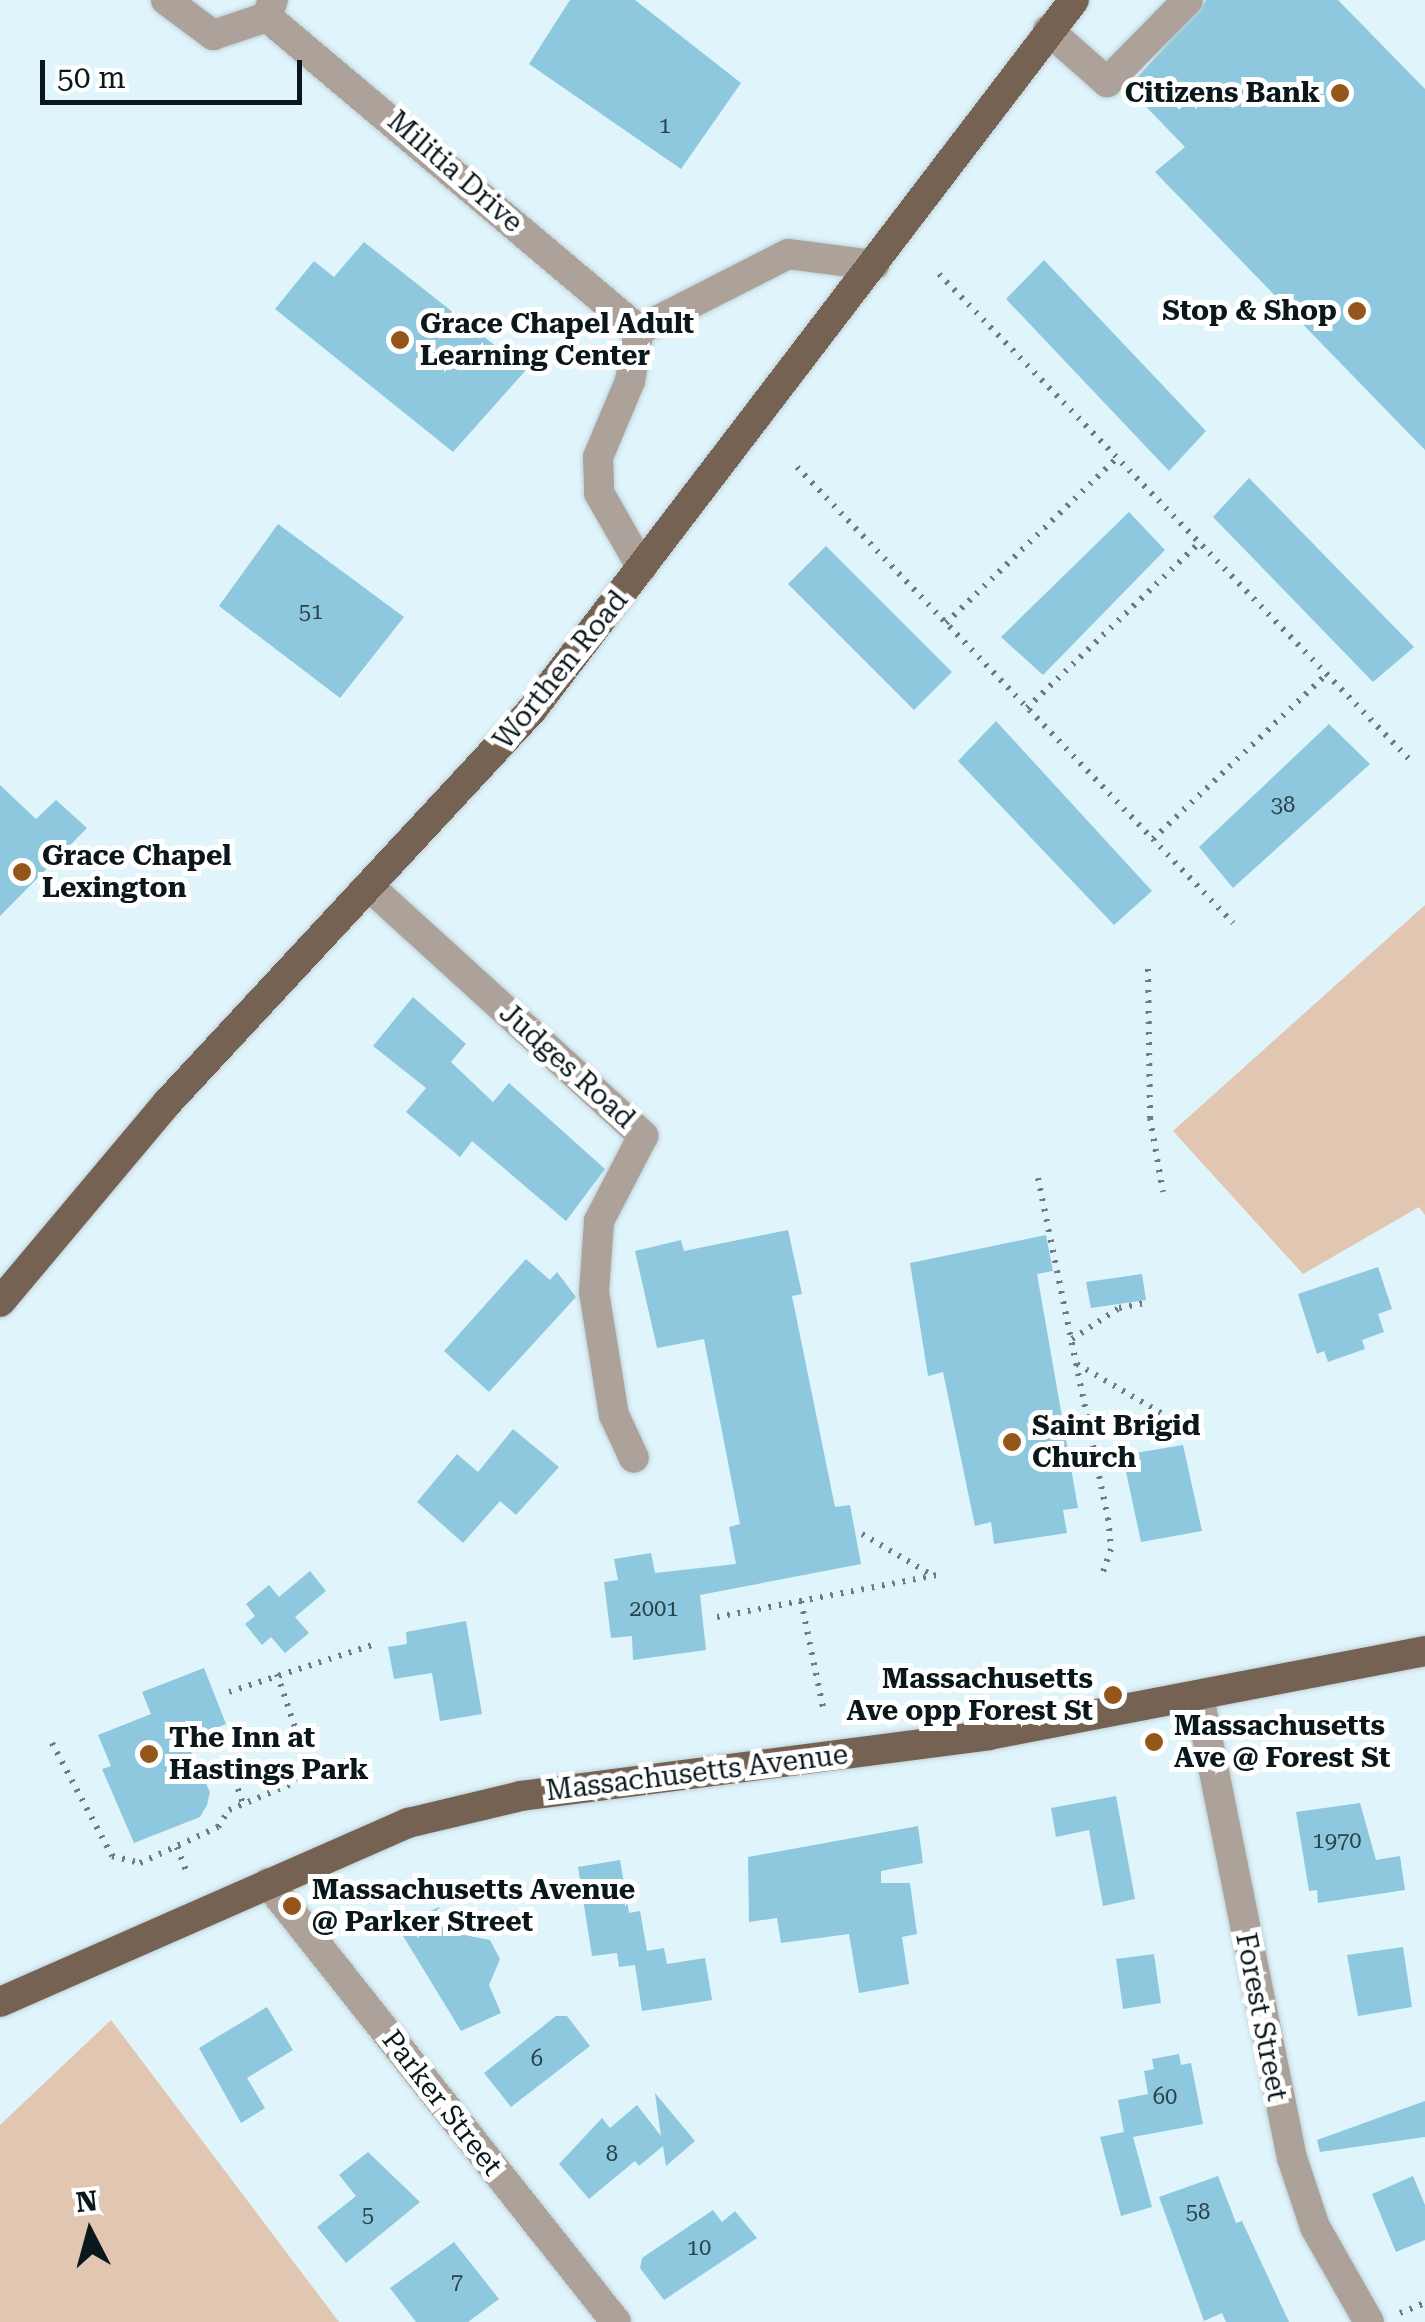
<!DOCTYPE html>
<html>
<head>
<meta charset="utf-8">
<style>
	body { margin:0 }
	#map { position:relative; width:1425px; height:2322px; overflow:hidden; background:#e0f4fc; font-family:"Roboto Serif",serif }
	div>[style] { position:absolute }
	.green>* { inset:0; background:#e1c6b1 }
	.building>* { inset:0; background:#8ec8de }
	.path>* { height:6px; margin-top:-3px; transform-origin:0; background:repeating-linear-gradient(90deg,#6c7c82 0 2.5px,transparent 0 10.5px) }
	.roads { filter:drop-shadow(0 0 2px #bed1d8) drop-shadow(0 0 2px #bed1d8) }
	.minor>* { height:30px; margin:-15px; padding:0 15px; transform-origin:15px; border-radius:15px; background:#ada29a }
	.major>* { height:30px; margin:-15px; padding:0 15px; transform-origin:15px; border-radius:15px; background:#756253 }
	.dots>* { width:28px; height:28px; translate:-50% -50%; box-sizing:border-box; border:5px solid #fff; border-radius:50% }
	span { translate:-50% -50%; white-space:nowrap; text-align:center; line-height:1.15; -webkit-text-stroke:10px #fff; paint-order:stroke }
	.number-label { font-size:22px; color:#2b434c }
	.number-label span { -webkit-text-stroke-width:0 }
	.poi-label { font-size:28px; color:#0a171b; font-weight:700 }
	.right { translate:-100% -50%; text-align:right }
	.left { translate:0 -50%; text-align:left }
	.street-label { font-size:28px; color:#0a171b }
	.north { position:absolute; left:40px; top:2182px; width:100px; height:100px; -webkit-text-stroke:8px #fff; paint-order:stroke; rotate:354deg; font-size:28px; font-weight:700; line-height:40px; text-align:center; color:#0a171b }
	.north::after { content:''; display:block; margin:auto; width:35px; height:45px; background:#0a171b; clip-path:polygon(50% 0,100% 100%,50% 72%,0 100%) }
	.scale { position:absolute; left:40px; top:60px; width:262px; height:45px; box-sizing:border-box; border:5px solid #0a171b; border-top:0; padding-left:12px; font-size:30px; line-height:35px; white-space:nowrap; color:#0a171b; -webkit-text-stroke:8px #fff; paint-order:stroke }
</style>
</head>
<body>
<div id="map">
	<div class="green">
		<div style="clip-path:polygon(1425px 905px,1425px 1215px,1419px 1207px,1303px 1274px,1173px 1131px)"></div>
		<div style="clip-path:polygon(111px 2020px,339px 2322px,0 2322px,0 2125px)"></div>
	</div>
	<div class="building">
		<div style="clip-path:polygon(570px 0,635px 0,741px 83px,681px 169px,529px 64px)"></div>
		<div style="clip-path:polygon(1206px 0,1338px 0,1425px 89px,1425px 450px,1155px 172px,1185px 147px,1128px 88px)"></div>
		<div style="clip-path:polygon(364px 242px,526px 370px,453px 452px,275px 309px,314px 261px,334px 277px)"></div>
		<div style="clip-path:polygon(1044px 260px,1206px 431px,1169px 471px,1006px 299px)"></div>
		<div style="clip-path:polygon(1249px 478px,1414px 647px,1373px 682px,1213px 517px)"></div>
		<div style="clip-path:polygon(1129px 512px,1165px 550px,1043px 675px,1001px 637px)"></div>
		<div style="clip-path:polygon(278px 524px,404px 617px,340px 698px,219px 606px)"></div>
		<div style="clip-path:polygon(826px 546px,952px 672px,914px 710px,788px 584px)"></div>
		<div style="clip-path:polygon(996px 721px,1152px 891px,1114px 925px,958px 761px)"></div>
		<div style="clip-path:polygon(1329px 724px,1370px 764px,1233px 888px,1199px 847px)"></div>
		<div style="clip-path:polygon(0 785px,36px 819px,56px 800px,87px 828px,0 916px)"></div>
		<div style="clip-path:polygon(413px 997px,466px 1044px,451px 1062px,493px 1102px,509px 1083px,605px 1169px,566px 1221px,472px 1141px,460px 1157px,406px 1112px,426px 1088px,373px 1046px)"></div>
		<div style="clip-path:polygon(788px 1230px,802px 1294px,792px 1296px,835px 1507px,850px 1505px,861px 1564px,700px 1595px,706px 1650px,633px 1660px,632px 1636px,611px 1638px,604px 1582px,618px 1580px,614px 1559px,651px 1553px,655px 1573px,736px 1564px,729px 1527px,740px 1524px,704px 1339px,657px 1348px,635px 1251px,681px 1240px,684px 1251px)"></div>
		<div style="clip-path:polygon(1046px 1235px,1053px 1271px,1037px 1274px,1078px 1508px,1063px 1510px,1067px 1533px,994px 1544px,991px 1522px,975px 1526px,943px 1372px,928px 1376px,910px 1263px)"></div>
		<div style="clip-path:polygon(526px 1259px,550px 1280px,557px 1272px,576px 1297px,489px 1392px,444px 1351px)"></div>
		<div style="clip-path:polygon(1378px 1267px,1392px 1309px,1378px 1314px,1384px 1332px,1362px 1340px,1365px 1349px,1328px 1362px,1324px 1351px,1317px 1354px,1298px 1294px)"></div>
		<div style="clip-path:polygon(1142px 1274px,1146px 1300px,1091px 1308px,1086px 1282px)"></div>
		<div style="clip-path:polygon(513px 1429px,559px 1467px,516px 1515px,500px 1501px,463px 1543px,417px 1502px,457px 1454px,478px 1472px)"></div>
		<div style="clip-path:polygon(1183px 1445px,1202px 1531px,1141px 1542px,1125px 1467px,1136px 1466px,1135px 1453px)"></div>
		<div style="clip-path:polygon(310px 1571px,326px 1591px,295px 1617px,309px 1633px,285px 1653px,271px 1637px,262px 1645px,245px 1624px,255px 1616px,246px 1604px,269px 1585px,279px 1597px)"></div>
		<div style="clip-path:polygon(466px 1621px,482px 1714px,440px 1721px,432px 1673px,394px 1679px,388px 1647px,407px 1644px,406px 1632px)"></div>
		<div style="clip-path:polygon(204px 1668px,226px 1724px,186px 1741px,210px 1792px,207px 1805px,200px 1817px,134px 1843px,102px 1769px,111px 1766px,98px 1735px,151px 1714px,142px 1692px)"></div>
		<div style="clip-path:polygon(1116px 1796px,1135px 1899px,1103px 1906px,1089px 1830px,1056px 1837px,1051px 1808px)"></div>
		<div style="clip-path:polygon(1360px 1803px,1376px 1860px,1400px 1856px,1405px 1890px,1318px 1903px,1317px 1890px,1309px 1891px,1296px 1812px)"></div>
		<div style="clip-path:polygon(918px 1826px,923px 1863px,881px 1871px,881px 1883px,910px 1883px,917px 1934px,902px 1937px,909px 1984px,859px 1993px,849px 1934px,781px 1943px,777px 1918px,749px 1922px,748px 1857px)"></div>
		<div style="clip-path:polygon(620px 1860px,629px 1913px,640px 1911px,647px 1951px,664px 1948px,667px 1964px,705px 1958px,712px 2000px,642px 2011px,635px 1965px,619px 1967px,617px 1953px,592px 1956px,578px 1867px)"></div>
		<div style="clip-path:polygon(439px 1907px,449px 1932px,490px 1940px,500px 1959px,489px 1985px,501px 2013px,461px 2031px,397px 1926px)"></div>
		<div style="clip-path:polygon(1403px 1947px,1412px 2007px,1358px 2016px,1347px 1955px)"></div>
		<div style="clip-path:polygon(1154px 1954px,1161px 2003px,1123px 2009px,1116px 1959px)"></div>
		<div style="clip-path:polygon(267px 2007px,293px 2050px,247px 2078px,265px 2108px,241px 2123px,199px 2048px)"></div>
		<div style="clip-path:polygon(556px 2016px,567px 2016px,590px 2046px,511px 2107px,484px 2073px)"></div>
		<div style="clip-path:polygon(1179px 2054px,1181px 2065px,1191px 2063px,1203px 2124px,1133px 2137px,1152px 2207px,1121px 2216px,1100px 2137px,1124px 2132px,1118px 2100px,1148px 2094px,1144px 2071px,1154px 2069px,1152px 2059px)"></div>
		<div style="clip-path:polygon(655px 2093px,695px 2141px,666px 2166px,663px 2146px,639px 2166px,635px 2161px,589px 2199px,559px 2164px,602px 2118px,610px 2128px,637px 2105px,661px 2136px)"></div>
		<div style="clip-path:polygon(1425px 2101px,1425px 2137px,1320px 2152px,1317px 2140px)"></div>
		<div style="clip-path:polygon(368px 2152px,420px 2202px,346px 2263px,317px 2227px,356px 2196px,339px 2175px)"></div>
		<div style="clip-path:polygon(1218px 2176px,1236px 2223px,1242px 2221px,1289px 2322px,1226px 2322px,1222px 2313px,1204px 2321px,1159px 2197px)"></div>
		<div style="clip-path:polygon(1413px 2176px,1425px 2205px,1425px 2240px,1396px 2252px,1372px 2194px)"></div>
		<div style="clip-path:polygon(713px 2210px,722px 2222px,735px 2211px,757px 2238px,664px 2300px,640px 2268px,642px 2258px)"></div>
		<div style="clip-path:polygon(454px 2242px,499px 2299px,468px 2322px,416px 2322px,390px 2288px)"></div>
	</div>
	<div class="path">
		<div style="left:939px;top:274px;width:677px;rotate:45.9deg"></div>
		<div style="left:797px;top:467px;width:631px;rotate:46.28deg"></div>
		<div style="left:946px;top:623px;width:238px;rotate:-44deg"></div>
		<div style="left:1027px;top:708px;width:238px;rotate:-43.8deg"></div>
		<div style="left:1153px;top:839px;width:240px;rotate:-43.5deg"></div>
		<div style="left:1148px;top:969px;width:149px;rotate:89.2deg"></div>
		<div style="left:1150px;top:1118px;width:75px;rotate:80deg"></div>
		<div style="left:1038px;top:1178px;width:347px;rotate:78.4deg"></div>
		<div style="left:1108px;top:1518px;width:31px;rotate:84deg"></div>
		<div style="left:1111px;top:1549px;width:31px;rotate:109deg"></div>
		<div style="left:1072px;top:1339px;width:56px;rotate:-33.4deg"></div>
		<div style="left:1119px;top:1308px;width:26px;rotate:-11deg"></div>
		<div style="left:1077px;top:1364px;width:105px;rotate:30.2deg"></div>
		<div style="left:862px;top:1534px;width:79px;rotate:30.5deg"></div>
		<div style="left:801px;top:1601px;width:113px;rotate:78.3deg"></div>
		<div style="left:717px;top:1617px;width:229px;rotate:-10.8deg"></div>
		<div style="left:277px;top:1674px;width:59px;rotate:71.3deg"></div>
		<div style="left:229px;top:1692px;width:151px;rotate:-18.2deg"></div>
		<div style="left:52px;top:1743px;width:128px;rotate:62deg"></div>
		<div style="left:112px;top:1856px;width:29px;rotate:14deg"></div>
		<div style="left:140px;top:1863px;width:86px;rotate:-24.8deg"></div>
		<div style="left:218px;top:1827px;width:20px;rotate:-57deg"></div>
		<div style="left:229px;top:1810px;width:138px;rotate:-22.7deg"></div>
		<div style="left:228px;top:1759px;width:47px;rotate:71.6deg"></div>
		<div style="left:177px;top:1847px;width:28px;rotate:69deg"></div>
		<div style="left:1400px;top:2313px;width:27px;rotate:-22deg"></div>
	</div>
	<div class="roads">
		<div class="minor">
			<div style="left:166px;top:0;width:59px;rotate:36.7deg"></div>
			<div style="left:213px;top:35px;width:57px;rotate:-18.4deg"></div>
			<div style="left:267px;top:17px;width:18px;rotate:-71deg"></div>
			<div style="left:267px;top:17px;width:486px;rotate:40.1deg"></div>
			<div style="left:639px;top:330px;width:52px;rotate:100deg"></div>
			<div style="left:630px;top:381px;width:82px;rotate:112.8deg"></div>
			<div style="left:598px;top:457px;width:36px;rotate:88deg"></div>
			<div style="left:599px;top:493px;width:86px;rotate:60.2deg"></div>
			<div style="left:1048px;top:30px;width:79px;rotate:41.4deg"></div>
			<div style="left:1107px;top:82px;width:115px;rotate:-45.4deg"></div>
			<div style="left:639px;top:330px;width:167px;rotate:-27deg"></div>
			<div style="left:788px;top:254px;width:87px;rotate:7.3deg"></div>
			<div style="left:372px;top:889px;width:367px;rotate:42.3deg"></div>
			<div style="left:643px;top:1136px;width:96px;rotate:117.4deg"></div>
			<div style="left:599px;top:1221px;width:71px;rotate:94deg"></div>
			<div style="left:594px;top:1292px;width:125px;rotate:80.8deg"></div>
			<div style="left:614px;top:1415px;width:47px;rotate:65.1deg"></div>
			<div style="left:1199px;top:1697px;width:470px;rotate:78.6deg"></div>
			<div style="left:1292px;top:2158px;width:73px;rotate:71.6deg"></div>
			<div style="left:1315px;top:2227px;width:109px;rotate:60.4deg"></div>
			<div style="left:268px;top:1883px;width:560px;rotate:51.6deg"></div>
		</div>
		<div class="major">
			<div style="left:0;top:1302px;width:261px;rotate:-50deg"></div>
			<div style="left:168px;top:1102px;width:535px;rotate:-47.12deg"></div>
			<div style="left:532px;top:710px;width:893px;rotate:-52.64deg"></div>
			<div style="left:0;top:2002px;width:446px;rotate:-23.7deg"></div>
			<div style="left:408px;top:1823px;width:116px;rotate:-13.4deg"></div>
			<div style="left:521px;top:1796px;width:472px;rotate:-7.4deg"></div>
			<div style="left:989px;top:1735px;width:444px;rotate:-10.9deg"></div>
		</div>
	</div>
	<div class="dots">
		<div style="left:1340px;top:93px;background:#94561b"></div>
		<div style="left:1357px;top:311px;background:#94561b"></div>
		<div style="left:400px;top:340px;background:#94561b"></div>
		<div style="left:22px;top:872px;background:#94561b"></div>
		<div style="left:1012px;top:1442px;background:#94561b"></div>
		<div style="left:1113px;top:1695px;background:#94561b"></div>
		<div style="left:1154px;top:1742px;background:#94561b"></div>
		<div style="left:149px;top:1754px;background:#94561b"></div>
		<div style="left:292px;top:1906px;background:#94561b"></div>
	</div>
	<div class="number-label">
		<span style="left:665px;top:126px">1</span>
		<span style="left:311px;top:612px">51</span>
		<span style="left:1283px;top:805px">38</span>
		<span style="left:654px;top:1609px">2001</span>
		<span style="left:1337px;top:1841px">1970</span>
		<span style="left:537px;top:2059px">6</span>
		<span style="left:1165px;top:2097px">60</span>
		<span style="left:612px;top:2154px">8</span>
		<span style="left:1198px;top:2212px">58</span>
		<span style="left:368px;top:2215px">5</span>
		<span style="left:699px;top:2248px">10</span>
		<span style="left:457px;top:2282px">7</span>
	</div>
	<div class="poi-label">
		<span class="right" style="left:1320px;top:93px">Citizens Bank</span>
		<span class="right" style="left:1337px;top:311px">Stop &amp; Shop</span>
		<span class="left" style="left:420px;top:340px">Grace Chapel Adult<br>Learning Center</span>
		<span class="left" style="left:42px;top:872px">Grace Chapel<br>Lexington</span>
		<span class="left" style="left:1032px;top:1442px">Saint Brigid<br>Church</span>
		<span class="right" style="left:1093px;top:1695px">Massachusetts<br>Ave opp Forest St</span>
		<span class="left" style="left:1174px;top:1742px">Massachusetts<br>Ave @ Forest St</span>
		<span class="left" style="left:169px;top:1754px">The Inn at<br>Hastings Park</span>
		<span class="left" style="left:312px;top:1906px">Massachusetts Avenue<br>@ Parker Street</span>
	</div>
	<div class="street-label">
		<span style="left:455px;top:172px;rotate:41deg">Militia Drive</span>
		<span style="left:561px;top:670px;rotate:-51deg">Worthen Road</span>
		<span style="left:567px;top:1066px;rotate:42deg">Judges Road</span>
		<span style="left:697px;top:1773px;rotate:-7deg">Massachusetts Avenue</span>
		<span style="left:1261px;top:2017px;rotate:79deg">Forest Street</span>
		<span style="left:442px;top:2103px;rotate:52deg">Parker Street</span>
	</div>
	<div class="north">N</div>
	<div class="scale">50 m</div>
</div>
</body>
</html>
